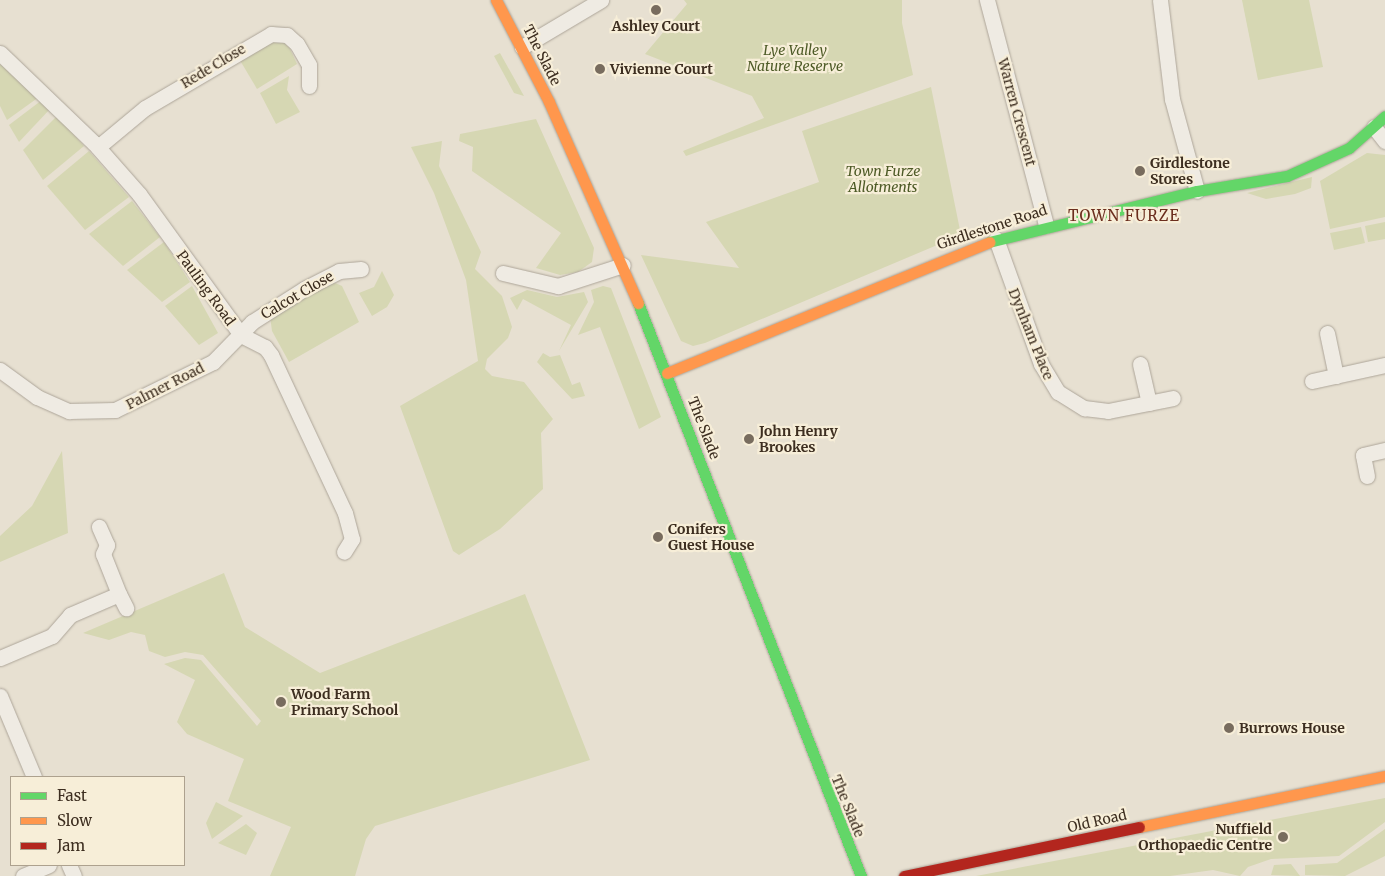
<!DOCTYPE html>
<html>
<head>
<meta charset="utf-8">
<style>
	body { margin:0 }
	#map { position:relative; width:1385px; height:876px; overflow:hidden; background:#e7e0d1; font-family:Merriweather,serif }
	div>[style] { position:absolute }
	.green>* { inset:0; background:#d6d7b3 }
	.roads { filter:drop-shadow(0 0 1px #ada599) drop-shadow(0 0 1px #ada599) }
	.street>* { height:15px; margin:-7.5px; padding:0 7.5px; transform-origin:7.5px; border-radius:7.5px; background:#efebe3 }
	.fast>* { height:11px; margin:-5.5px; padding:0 5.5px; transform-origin:5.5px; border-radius:5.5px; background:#63d668 }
	.slow>* { height:11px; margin:-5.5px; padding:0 5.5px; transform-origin:5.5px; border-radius:5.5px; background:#ff974d }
	.jam>* { height:11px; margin:-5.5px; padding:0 5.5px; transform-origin:5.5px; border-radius:5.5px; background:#b3261e }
	.dots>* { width:14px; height:14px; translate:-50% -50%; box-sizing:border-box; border:2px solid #f7eed8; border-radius:50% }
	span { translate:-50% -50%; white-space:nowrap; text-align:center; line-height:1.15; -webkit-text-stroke:4.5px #f7eed8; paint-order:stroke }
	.poi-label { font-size:14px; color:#3d2e20; font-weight:700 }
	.left { translate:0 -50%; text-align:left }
	.right { translate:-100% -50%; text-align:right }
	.park-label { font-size:14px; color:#4d5a26; font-style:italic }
	.street-label { font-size:14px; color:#3d2e20 }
	.neighbourhood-label { font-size:15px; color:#6b2e1e; letter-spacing:1px }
	.legend { position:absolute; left:10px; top:776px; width:175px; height:90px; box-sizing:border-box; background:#f7eed8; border:1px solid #ada18e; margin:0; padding:6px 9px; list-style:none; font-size:15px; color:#3d2e20 }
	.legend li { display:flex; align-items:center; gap:10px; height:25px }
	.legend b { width:25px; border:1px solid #ada18e }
</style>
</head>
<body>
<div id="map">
	<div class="green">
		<div style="clip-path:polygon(684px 0,902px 0,902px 23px,913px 75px,686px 156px,683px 151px,764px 118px,752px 96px,645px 54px,687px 4px)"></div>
		<div style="clip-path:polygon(1242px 0,1309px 0,1323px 67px,1258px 80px)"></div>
		<div style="clip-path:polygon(286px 40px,297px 64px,257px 89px,238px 57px,270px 41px)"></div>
		<div style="clip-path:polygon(500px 53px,524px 96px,514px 93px,494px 56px)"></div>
		<div style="clip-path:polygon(0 64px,39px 97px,7px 120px,0 106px)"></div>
		<div style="clip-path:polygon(289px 76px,287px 90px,300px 112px,276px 124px,260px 93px)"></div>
		<div style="clip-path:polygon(931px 87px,961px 235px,705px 343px,693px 346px,681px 341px,641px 255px,739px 268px,706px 222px,819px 182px,802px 131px)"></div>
		<div style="clip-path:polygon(42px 100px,50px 109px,19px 142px,9px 125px)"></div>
		<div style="clip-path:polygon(57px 116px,84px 146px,43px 180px,23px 150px)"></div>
		<div style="clip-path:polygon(536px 119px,594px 248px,592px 262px,578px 272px,560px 275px,536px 268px,561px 233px,472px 171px,473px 147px,459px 141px,460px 134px)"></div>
		<div style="clip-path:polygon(442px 141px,439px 166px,481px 252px,475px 269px,502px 296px,512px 327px,508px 338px,487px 359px,485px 369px,492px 376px,524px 382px,553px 419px,541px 433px,543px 489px,500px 529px,459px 555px,453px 551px,400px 406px,478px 361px,466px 280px,434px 193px,411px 147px)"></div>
		<div style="clip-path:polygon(89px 151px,129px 197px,85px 230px,47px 186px)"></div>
		<div style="clip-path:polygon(1367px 153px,1385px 155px,1385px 217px,1330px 229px,1320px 181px)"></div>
		<div style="clip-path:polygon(1312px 177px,1311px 188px,1295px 194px,1266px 199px,1247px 193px)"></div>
		<div style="clip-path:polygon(132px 201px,160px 237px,123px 266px,89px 234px)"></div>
		<div style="clip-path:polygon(1385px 222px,1385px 239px,1368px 242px,1365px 226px)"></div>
		<div style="clip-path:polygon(1361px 227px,1365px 243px,1334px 250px,1330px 233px)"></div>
		<div style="clip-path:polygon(164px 242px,190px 282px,162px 302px,127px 270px)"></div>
		<div style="clip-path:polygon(382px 271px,394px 295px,387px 307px,372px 316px,359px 293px,374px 287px)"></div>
		<div style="clip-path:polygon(333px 282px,342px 286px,359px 322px,289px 362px,272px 331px,270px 316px)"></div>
		<div style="clip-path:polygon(192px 286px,218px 333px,199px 345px,165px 306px)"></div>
		<div style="clip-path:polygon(603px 286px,611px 288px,661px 417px,639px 429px,600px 327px,578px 335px,594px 302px,591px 290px)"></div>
		<div style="clip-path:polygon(527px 290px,557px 297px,584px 292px,588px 302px,559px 351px,571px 325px,523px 299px,517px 310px,510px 298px)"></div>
		<div style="clip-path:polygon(543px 353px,550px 357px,560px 355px,572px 385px,580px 382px,585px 396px,572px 399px,537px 362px)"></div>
		<div style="clip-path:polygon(62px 451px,68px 533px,0 562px,0 536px,32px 506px)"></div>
		<div style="clip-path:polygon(224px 573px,245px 627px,320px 673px,525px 594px,590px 760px,375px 826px,366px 839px,355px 876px,270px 876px,291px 827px,228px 801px,244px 759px,187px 734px,177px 722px,195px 680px,164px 664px,185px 658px,201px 660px,257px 726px,261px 721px,203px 655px,185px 652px,165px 657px,149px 651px,145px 635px,131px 632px,109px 640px,83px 633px)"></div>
		<div style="clip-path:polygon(1385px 798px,1385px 822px,1339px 856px,1271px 859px,1248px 867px,1240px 876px,1213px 870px,1170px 876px,976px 876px)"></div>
		<div style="clip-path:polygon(216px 802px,243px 816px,212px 839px,206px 823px)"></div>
		<div style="clip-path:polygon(246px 824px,257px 833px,246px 855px,218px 843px)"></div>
		<div style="clip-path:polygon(1385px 829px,1385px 856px,1345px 876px,1305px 875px,1305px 865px,1337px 863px)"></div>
		<div style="clip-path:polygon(1291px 864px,1300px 876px,1271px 875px,1274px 865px)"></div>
	</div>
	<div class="roads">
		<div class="street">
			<div style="left:987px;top:0;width:233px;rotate:75.3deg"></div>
			<div style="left:1160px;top:0;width:100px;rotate:83.1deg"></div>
			<div style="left:1172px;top:99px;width:95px;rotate:74.8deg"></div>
			<div style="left:522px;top:47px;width:92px;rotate:-30.7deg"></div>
			<div style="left:0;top:53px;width:130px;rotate:43.8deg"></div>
			<div style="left:94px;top:143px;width:68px;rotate:48.6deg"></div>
			<div style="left:139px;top:194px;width:174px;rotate:54.1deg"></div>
			<div style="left:241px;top:335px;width:27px;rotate:27deg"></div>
			<div style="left:265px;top:347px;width:10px;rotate:53deg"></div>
			<div style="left:271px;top:355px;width:174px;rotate:64.9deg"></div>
			<div style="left:345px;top:513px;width:27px;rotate:75deg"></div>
			<div style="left:352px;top:539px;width:15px;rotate:122deg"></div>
			<div style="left:1374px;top:127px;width:18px;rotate:52deg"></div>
			<div style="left:98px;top:147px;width:61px;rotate:-39.7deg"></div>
			<div style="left:145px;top:108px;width:146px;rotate:-30.4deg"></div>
			<div style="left:271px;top:34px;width:16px;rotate:4deg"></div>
			<div style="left:287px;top:35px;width:13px;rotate:42deg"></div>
			<div style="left:297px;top:44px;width:24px;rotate:60deg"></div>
			<div style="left:309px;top:65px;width:21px;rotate:90deg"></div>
			<div style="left:996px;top:239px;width:133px;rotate:70.2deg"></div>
			<div style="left:1041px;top:364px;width:33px;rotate:59deg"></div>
			<div style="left:1058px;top:392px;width:31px;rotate:32deg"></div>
			<div style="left:1084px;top:408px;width:24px;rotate:7deg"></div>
			<div style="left:1108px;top:411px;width:66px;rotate:-11.3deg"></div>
			<div style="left:503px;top:273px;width:57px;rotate:13.3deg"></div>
			<div style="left:558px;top:286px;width:68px;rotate:-17.9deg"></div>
			<div style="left:1327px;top:333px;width:44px;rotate:78.2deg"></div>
			<div style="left:1140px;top:364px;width:40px;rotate:77deg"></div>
			<div style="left:0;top:370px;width:46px;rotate:36.1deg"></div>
			<div style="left:37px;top:397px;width:35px;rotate:24deg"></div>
			<div style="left:69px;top:411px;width:46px;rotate:-1.2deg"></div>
			<div style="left:115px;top:410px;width:109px;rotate:-26.1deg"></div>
			<div style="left:213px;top:362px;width:56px;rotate:-45.7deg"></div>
			<div style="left:252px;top:322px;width:62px;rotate:-32.4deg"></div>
			<div style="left:304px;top:289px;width:39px;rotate:-27deg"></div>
			<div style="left:339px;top:271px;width:22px;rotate:-5deg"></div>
			<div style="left:1312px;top:381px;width:75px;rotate:-12.4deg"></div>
			<div style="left:1367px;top:476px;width:21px;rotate:-101deg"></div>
			<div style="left:1363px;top:455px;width:23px;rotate:-13deg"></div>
			<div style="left:119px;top:594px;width:16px;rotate:63deg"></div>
			<div style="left:0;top:658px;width:56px;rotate:-22.9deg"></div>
			<div style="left:52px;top:636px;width:28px;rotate:-49deg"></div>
			<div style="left:70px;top:615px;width:53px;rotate:-23.2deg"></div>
			<div style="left:119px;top:594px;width:43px;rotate:-111.8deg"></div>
			<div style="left:103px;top:554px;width:10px;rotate:-66deg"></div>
			<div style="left:107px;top:545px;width:20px;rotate:-114deg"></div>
			<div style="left:0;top:696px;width:88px;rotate:67.2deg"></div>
			<div style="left:69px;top:865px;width:12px;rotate:66deg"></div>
			<div style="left:23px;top:876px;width:28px;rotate:-23deg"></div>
		</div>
		<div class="fast">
			<div style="left:989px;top:242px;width:214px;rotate:-13.8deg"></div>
			<div style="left:1197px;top:191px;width:91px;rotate:-9.5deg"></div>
			<div style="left:1287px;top:176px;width:68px;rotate:-24.3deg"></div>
			<div style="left:1349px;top:148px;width:48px;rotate:-41.6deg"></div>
			<div style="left:638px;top:303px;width:615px;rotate:68.74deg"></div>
		</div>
		<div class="slow">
			<div style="left:496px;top:0;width:115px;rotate:62.5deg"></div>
			<div style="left:549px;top:102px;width:220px;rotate:66.1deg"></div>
			<div style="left:667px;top:373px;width:348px;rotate:-22.1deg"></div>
			<div style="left:1139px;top:827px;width:251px;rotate:-11.7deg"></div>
		</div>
		<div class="jam">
			<div style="left:904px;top:876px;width:240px;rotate:-11.8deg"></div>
		</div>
	</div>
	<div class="dots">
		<div style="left:656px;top:10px;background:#786c5e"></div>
		<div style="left:600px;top:69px;background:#786c5e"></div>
		<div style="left:1140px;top:171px;background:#786c5e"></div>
		<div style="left:749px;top:439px;background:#786c5e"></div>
		<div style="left:658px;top:537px;background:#786c5e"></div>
		<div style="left:281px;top:702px;background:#786c5e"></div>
		<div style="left:1229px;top:728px;background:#786c5e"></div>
		<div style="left:1283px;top:837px;background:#786c5e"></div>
	</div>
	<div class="poi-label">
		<span style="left:656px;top:26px">Ashley Court</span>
		<span class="left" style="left:610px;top:69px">Vivienne Court</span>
		<span class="left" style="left:1150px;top:171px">Girdlestone<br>Stores</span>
		<span class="left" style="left:759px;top:439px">John Henry<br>Brookes</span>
		<span class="left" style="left:668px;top:537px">Conifers<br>Guest House</span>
		<span class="left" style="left:291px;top:702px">Wood Farm<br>Primary School</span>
		<span class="left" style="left:1239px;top:728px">Burrows House</span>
		<span class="right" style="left:1272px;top:837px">Nuffield<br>Orthopaedic Centre</span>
	</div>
	<div class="park-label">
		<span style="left:795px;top:58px">Lye Valley<br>Nature Reserve</span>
		<span style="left:883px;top:179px">Town Furze<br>Allotments</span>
	</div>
	<div class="street-label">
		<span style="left:542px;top:55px;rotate:63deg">The Slade</span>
		<span style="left:213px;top:66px;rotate:-31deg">Rede Close</span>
		<span style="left:1017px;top:112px;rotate:75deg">Warren Crescent</span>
		<span style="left:992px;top:227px;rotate:-18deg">Girdlestone Road</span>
		<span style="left:206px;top:288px;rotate:54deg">Pauling Road</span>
		<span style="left:297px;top:295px;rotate:-30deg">Calcot Close</span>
		<span style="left:1031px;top:334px;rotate:68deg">Dynham Place</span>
		<span style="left:165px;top:386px;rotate:-27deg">Palmer Road</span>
		<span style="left:704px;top:428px;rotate:69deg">The Slade</span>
		<span style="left:848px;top:806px;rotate:68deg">The Slade</span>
		<span style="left:1097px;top:821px;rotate:-13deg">Old Road</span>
	</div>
	<div class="neighbourhood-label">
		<span style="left:1124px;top:216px">TOWN FURZE</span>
	</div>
	<ul class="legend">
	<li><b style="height:6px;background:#63d668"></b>Fast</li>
	<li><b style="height:6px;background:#ff974d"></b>Slow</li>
	<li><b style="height:6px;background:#b3261e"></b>Jam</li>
	</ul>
</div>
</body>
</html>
